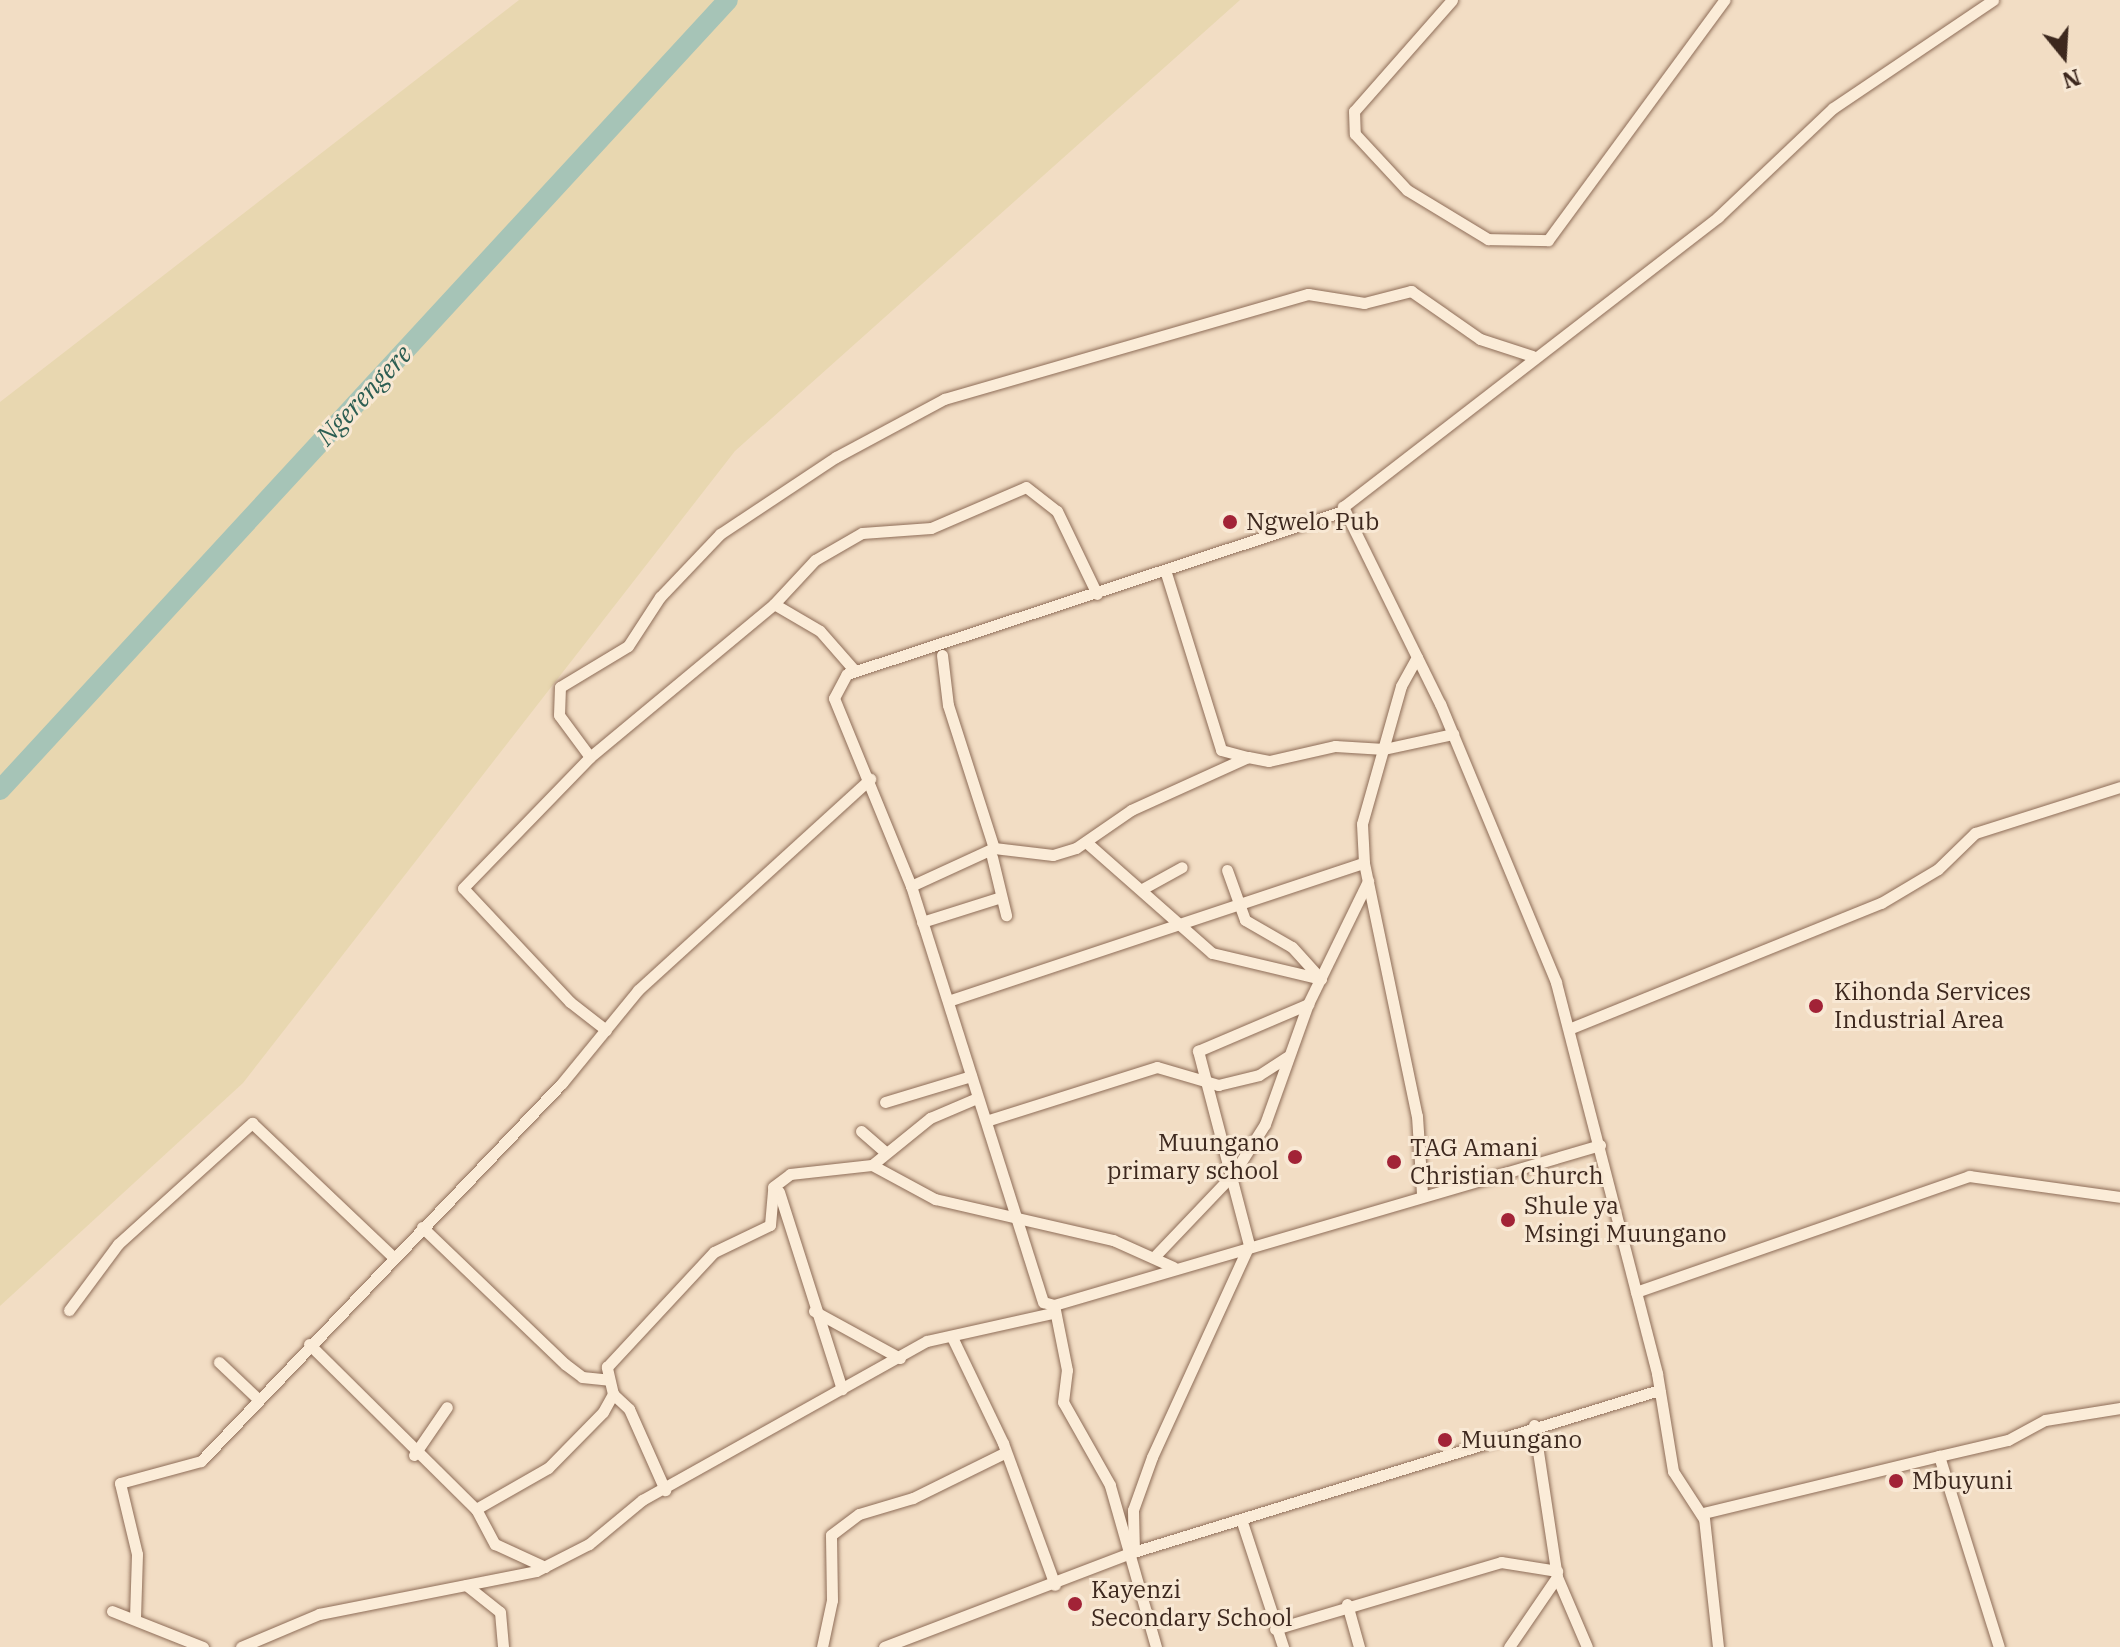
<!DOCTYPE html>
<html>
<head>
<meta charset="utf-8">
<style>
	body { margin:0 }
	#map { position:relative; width:2120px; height:1647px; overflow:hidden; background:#f2ddc4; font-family:"IBM Plex Serif",serif }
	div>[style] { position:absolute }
	.farmland>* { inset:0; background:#e8d7b0 }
	.river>* { height:20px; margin:-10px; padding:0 10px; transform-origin:10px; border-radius:10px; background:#a6c4b7 }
	.roads { filter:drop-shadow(0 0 2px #8e6d58) drop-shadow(0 0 2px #8e6d58) }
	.street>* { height:11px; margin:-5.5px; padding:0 5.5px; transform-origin:5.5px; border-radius:5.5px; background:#fbecd8 }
	.dots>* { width:22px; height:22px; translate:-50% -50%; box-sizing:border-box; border:4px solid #f8e8d4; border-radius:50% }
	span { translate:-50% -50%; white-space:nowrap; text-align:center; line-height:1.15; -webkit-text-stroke:6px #f8e8d4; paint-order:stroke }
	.poi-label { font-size:24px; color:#3d281e }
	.left { translate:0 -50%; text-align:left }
	.right { translate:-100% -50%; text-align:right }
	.water-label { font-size:26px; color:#2c5e53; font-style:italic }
	.north { position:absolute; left:2024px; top:16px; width:80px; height:80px; -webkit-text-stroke:6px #f8e8d4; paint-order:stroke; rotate:162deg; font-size:22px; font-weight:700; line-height:32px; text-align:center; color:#3d281e }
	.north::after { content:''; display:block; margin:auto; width:28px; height:36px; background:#3d281e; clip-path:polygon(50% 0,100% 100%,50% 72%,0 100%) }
</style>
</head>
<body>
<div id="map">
	<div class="farmland">
		<div style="clip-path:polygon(519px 0,1240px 0,735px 451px,243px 1083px,0 1306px,0 402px)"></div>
	</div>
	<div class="river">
		<div style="left:0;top:790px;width:1074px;rotate:-47.34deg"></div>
	</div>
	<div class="roads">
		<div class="street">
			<div style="left:1452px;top:0;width:148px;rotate:131.4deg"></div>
			<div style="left:1354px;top:111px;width:23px;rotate:88deg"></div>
			<div style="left:1355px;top:134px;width:76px;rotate:47.1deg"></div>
			<div style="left:1407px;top:190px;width:95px;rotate:31.2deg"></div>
			<div style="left:1488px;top:239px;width:60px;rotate:1deg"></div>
			<div style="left:1548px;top:240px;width:298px;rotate:-53.7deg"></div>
			<div style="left:1166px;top:573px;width:185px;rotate:72.7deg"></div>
			<div style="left:1221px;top:750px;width:28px;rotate:15deg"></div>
			<div style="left:774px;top:604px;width:53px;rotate:30.4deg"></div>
			<div style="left:820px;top:631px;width:53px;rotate:48.8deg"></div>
			<div style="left:942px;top:655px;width:50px;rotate:83.2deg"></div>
			<div style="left:948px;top:705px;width:150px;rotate:72.2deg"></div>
			<div style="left:1417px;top:657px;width:33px;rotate:119deg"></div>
			<div style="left:1401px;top:686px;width:143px;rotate:105.8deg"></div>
			<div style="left:1362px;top:824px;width:39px;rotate:87deg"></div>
			<div style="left:1364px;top:863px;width:258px;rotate:78.2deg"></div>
			<div style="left:1417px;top:1116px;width:78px;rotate:86.3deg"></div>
			<div style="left:590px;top:757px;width:52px;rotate:-126.4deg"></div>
			<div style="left:559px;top:715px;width:28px;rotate:-88deg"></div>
			<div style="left:560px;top:687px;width:79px;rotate:-31.1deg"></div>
			<div style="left:628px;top:646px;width:59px;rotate:-56.9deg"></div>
			<div style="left:660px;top:597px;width:87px;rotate:-46.4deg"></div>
			<div style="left:720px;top:534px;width:139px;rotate:-33.6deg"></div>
			<div style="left:836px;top:457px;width:123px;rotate:-28.2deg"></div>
			<div style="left:944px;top:399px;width:379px;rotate:-16.1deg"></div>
			<div style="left:1308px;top:294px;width:57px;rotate:9.1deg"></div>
			<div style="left:1364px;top:303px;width:49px;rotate:-14.3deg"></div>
			<div style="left:1411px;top:291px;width:84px;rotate:34.8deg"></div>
			<div style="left:1480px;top:339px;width:55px;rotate:18.1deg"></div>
			<div style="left:1086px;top:842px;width:168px;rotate:41.4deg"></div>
			<div style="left:1212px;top:953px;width:112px;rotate:13.4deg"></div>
			<div style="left:992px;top:857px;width:60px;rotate:76.4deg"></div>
			<div style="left:1227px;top:870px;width:53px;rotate:70.2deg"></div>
			<div style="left:1245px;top:920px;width:54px;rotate:29.9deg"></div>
			<div style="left:1292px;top:947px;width:43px;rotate:47.8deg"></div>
			<div style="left:911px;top:886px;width:91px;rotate:-24.6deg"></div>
			<div style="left:994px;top:848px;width:59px;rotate:6.8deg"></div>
			<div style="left:1053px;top:855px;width:24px;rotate:-17deg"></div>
			<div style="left:1076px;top:848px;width:67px;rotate:-34.6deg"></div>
			<div style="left:1131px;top:810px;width:128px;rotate:-24.4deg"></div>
			<div style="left:1248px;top:757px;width:21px;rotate:11deg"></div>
			<div style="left:1269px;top:761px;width:68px;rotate:-12.8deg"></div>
			<div style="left:1335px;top:746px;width:49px;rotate:3.5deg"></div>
			<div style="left:1384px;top:749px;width:71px;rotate:-12.3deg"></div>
			<div style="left:1144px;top:888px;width:43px;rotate:-28.9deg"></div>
			<div style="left:922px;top:922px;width:83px;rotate:-17.6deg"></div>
			<div style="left:948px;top:1001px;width:438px;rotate:-18.4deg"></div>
			<div style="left:1571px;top:1028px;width:334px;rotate:-22deg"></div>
			<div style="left:1881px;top:903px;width:66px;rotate:-30.8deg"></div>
			<div style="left:1938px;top:869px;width:52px;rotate:-44.2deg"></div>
			<div style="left:1975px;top:833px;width:152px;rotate:-17.6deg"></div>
			<div style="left:606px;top:1030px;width:46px;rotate:-142.1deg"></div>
			<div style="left:570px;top:1002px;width:156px;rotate:-133.2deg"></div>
			<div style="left:463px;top:888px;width:182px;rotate:-45.9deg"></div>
			<div style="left:590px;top:757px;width:239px;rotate:-39.7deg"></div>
			<div style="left:774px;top:604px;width:60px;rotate:-47deg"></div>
			<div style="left:815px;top:560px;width:54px;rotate:-29.9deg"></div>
			<div style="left:862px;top:533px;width:69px;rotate:-4.1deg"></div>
			<div style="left:931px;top:528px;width:103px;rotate:-23.3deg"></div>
			<div style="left:1026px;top:487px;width:39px;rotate:38deg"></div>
			<div style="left:1057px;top:511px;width:92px;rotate:64.3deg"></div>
			<div style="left:885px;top:1102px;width:90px;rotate:-16.8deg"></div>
			<div style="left:989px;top:1120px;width:176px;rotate:-17.5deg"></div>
			<div style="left:1157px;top:1067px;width:64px;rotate:16.4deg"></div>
			<div style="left:1218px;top:1085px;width:42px;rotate:-13.7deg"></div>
			<div style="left:1259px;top:1075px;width:33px;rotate:-33deg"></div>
			<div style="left:861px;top:1131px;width:32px;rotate:41deg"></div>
			<div style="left:872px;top:1165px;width:75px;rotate:-39deg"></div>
			<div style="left:930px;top:1118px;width:51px;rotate:-23.1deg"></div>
			<div style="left:779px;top:1192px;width:207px;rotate:72.3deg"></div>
			<div style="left:422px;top:1227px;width:198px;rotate:43.8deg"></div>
			<div style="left:565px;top:1364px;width:21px;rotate:37deg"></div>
			<div style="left:582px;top:1377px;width:27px;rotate:6deg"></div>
			<div style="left:1155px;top:1256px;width:115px;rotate:-46.4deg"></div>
			<div style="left:1234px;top:1173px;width:58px;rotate:-57.7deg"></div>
			<div style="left:1265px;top:1124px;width:127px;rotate:-70.3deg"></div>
			<div style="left:1308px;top:1004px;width:137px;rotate:-64deg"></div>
			<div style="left:1636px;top:1292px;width:353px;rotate:-19.2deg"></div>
			<div style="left:1969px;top:1176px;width:152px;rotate:7.9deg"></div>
			<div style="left:1054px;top:1305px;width:569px;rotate:-16.33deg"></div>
			<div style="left:69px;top:1310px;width:82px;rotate:-53.4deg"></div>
			<div style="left:118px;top:1244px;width:181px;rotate:-42.1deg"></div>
			<div style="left:252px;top:1123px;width:195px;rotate:43.5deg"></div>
			<div style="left:814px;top:1311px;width:98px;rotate:28.7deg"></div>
			<div style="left:952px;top:1337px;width:118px;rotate:64.3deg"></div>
			<div style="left:1003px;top:1443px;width:151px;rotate:69.9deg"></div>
			<div style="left:309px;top:1344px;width:235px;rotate:44.7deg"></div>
			<div style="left:476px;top:1509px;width:40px;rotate:62deg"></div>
			<div style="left:495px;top:1544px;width:55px;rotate:24.7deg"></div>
			<div style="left:219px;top:1362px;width:54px;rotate:43.5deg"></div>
			<div style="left:613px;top:1394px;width:22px;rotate:43deg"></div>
			<div style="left:629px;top:1409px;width:89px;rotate:66deg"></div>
			<div style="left:1534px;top:1425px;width:154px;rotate:81.4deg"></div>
			<div style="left:1557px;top:1577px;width:76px;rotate:66.8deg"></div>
			<div style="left:414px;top:1455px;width:58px;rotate:-55.5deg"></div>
			<div style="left:1939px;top:1456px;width:71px;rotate:-13.1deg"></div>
			<div style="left:2008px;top:1440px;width:42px;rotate:-28.4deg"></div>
			<div style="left:2045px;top:1420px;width:76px;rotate:-9.1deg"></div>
			<div style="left:476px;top:1509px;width:83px;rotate:-29.7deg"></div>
			<div style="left:548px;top:1468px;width:78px;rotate:-45.5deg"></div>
			<div style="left:603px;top:1412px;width:21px;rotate:-61deg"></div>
			<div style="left:613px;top:1394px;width:28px;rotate:-103deg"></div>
			<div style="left:607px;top:1367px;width:157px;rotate:-47.1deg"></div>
			<div style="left:714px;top:1252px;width:62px;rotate:-25.7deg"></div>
			<div style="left:770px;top:1225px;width:38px;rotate:-85deg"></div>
			<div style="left:773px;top:1187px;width:21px;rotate:-37deg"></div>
			<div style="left:790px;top:1174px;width:82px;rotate:-6.3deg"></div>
			<div style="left:872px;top:1165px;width:72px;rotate:28.4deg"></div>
			<div style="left:935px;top:1199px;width:183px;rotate:13deg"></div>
			<div style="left:1113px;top:1240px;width:66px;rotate:24.2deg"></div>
			<div style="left:1703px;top:1513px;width:243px;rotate:-13.6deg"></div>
			<div style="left:1939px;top:1456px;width:200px;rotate:72.6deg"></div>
			<div style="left:1241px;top:1519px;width:135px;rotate:71.8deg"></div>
			<div style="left:1134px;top:1552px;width:42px;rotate:-91.4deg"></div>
			<div style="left:1133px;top:1510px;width:56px;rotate:-70.3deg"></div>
			<div style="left:1152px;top:1457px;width:233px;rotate:-65.4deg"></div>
			<div style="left:1249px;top:1245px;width:201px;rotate:-104.7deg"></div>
			<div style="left:1198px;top:1051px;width:120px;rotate:-23.1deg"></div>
			<div style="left:466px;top:1585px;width:43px;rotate:38.5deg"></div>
			<div style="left:500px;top:1612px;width:35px;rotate:85deg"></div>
			<div style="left:1347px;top:1604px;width:45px;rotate:74.4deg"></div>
			<div style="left:112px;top:1611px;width:98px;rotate:21.6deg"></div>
			<div style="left:135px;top:1618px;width:64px;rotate:-88.2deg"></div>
			<div style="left:137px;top:1554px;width:73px;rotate:-103.5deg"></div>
			<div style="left:120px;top:1483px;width:84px;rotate:-15.2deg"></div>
			<div style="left:201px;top:1461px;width:523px;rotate:-46.32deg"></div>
			<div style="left:562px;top:1083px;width:120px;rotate:-50.7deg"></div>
			<div style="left:638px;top:990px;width:314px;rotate:-42.3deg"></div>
			<div style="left:1275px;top:1629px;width:236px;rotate:-16.5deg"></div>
			<div style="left:1501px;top:1562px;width:57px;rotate:9.1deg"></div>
			<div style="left:241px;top:1647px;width:85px;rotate:-22.9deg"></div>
			<div style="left:319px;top:1614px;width:221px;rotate:-11.2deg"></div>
			<div style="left:536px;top:1571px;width:59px;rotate:-27deg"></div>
			<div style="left:589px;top:1544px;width:69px;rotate:-39.7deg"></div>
			<div style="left:642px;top:1500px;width:326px;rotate:-29.2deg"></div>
			<div style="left:927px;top:1341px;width:128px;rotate:-12.6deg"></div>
			<div style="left:822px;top:1647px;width:48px;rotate:-78deg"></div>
			<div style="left:832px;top:1600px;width:65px;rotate:-90.9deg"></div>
			<div style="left:831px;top:1535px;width:35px;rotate:-37deg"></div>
			<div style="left:859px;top:1514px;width:56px;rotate:-16.5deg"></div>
			<div style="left:913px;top:1498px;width:99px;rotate:-26.3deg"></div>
			<div style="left:884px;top:1647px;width:260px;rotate:-20.9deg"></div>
			<div style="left:1127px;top:1554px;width:557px;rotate:-17.13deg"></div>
			<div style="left:1156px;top:1647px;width:168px;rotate:-105.9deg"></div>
			<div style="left:1110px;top:1485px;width:95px;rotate:-119.5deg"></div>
			<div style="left:1063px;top:1402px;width:32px;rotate:-83deg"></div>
			<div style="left:1067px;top:1370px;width:66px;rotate:-101.3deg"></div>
			<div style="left:1054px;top:1305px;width:11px;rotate:-165deg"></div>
			<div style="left:1043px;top:1302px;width:436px;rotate:-107.6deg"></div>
			<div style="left:911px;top:886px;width:203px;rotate:-112.3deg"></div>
			<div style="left:834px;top:698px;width:27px;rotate:-62deg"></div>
			<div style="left:847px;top:674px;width:522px;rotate:-18.19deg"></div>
			<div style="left:1509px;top:1647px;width:85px;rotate:-55.6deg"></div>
			<div style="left:1718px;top:1647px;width:129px;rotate:-96.2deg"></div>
			<div style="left:1704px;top:1519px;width:57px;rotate:-122.9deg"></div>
			<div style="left:1673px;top:1471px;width:99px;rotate:-99.3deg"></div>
			<div style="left:1657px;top:1373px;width:404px;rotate:-104.5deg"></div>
			<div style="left:1556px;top:982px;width:301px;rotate:-112.6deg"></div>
			<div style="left:1440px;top:704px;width:220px;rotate:-116.2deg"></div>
			<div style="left:1343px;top:507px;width:474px;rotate:-37.7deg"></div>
			<div style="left:1718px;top:217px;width:158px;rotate:-43.5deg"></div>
			<div style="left:1833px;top:108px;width:193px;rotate:-34deg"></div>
		</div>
	</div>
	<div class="dots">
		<div style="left:1230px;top:522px;background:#a22337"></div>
		<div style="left:1816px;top:1006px;background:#a22337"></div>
		<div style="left:1295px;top:1157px;background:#a22337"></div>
		<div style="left:1394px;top:1162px;background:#a22337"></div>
		<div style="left:1508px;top:1220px;background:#a22337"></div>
		<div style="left:1445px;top:1440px;background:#a22337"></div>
		<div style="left:1896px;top:1481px;background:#a22337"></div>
		<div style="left:1075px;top:1604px;background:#a22337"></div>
	</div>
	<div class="poi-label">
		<span class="left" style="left:1246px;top:522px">Ngwelo Pub</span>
		<span class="left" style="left:1834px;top:1006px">Kihonda Services<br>Industrial Area</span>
		<span class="right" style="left:1279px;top:1157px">Muungano<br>primary school</span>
		<span class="left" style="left:1410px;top:1162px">TAG Amani<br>Christian Church</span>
		<span class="left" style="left:1524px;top:1220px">Shule ya<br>Msingi Muungano</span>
		<span class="left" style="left:1461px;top:1440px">Muungano</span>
		<span class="left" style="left:1912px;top:1481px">Mbuyuni</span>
		<span class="left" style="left:1091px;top:1604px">Kayenzi<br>Secondary School</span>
	</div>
	<div class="water-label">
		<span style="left:364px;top:395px;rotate:-47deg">Ngerengere</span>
	</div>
	<div class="north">N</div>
</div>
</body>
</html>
